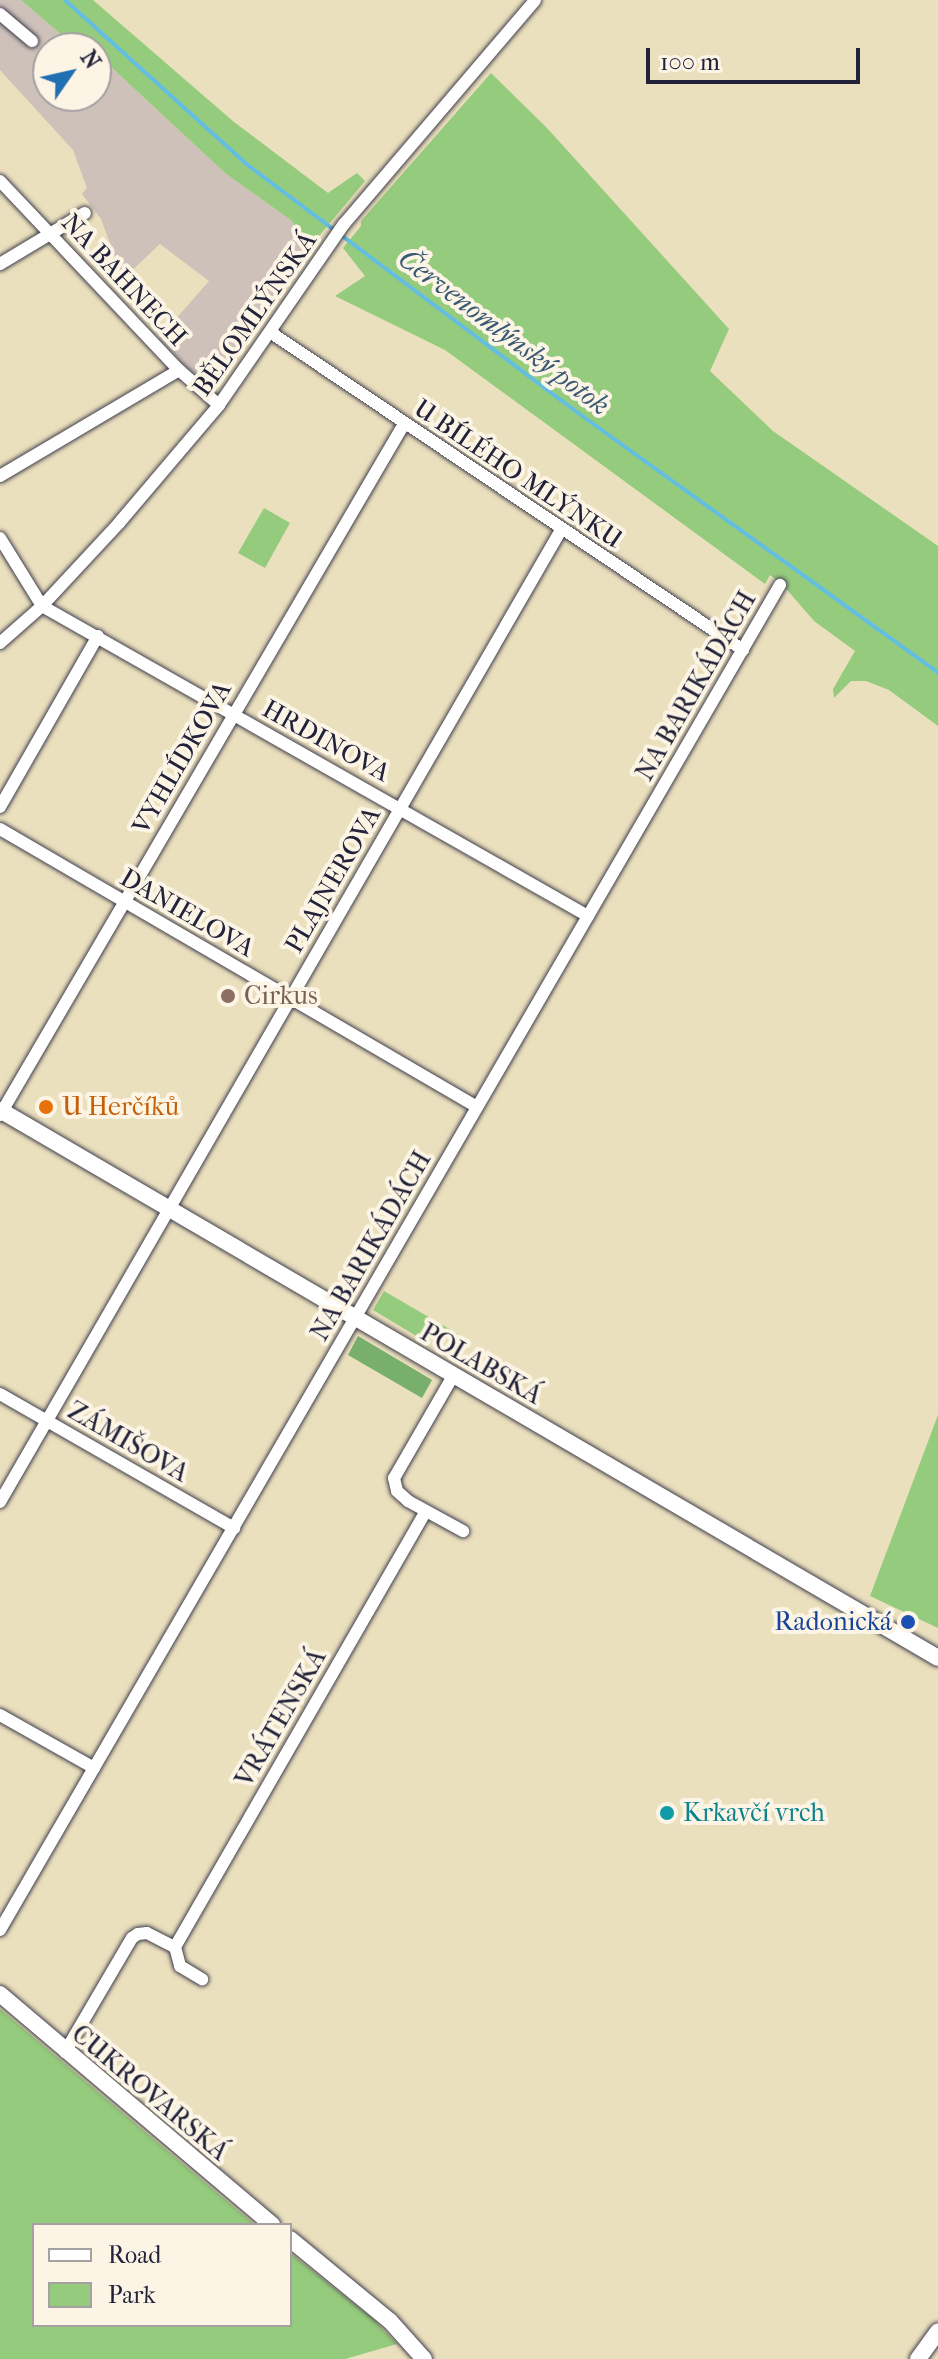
<!DOCTYPE html>
<html>
<head>
<meta charset="utf-8">
<style>
	body { margin:0 }
	#map { position:relative; width:938px; height:2359px; overflow:hidden; background:#ebe0bd; font-family:"IM FELL French Canon",serif }
	div>[style] { position:absolute }
	.industrial>* { inset:0; background:#cec1ba }
	.green>* { inset:0; background:#95cb7d }
	.forest>* { inset:0; background:#78af6c }
	.stream>* { height:4px; margin:-2px; padding:0 2px; transform-origin:2px; border-radius:2px; background:#64bee2 }
	.roads { filter:drop-shadow(0 0 2px #403e4e) drop-shadow(0 0 2px #403e4e) }
	.minor>* { height:12px; margin:-6px; padding:0 6px; transform-origin:6px; border-radius:6px; background:#fff }
	.tertiary>* { height:16px; margin:-8px; padding:0 8px; transform-origin:8px; border-radius:8px; background:#fff }
	.dots>* { width:22px; height:22px; translate:-50% -50%; box-sizing:border-box; border:4px solid #fcf5e5; border-radius:50% }
	span { translate:-50% -50%; white-space:nowrap; text-align:center; line-height:1.15; -webkit-text-stroke:8px #fcf5e5; paint-order:stroke }
	.street-label { font-size:26px; color:#22223b }
	.education-label { font-size:26px; color:#785e54 }
	.left { translate:0 -50%; text-align:left }
	.food-label { font-size:26px; color:#c56008 }
	.transit-label { font-size:26px; color:#164399 }
	.right { translate:-100% -50%; text-align:right }
	.culture-label { font-size:26px; color:#0d838f }
	.water-label { font-size:28px; color:#395975; font-style:italic }
	.legend { position:absolute; left:32px; top:2223px; width:260px; height:104px; box-sizing:border-box; background:#fcf5e5; border:2px solid #a5a1a1; margin:0; padding:10px 14px; list-style:none; font-size:24px; color:#22223b }
	.legend li { display:flex; align-items:center; gap:16px; height:40px }
	.legend b { width:40px; border:2px solid #a5a1a1 }
	.north { position:absolute; left:32px; top:32px; width:80px; height:80px; box-sizing:border-box; background:#fcf5e5; border:2px solid #a5a1a1; border-radius:50%; rotate:56deg; font-size:22px; font-weight:700; line-height:32px; text-align:center; color:#22223b }
	.north::after { content:''; display:block; margin:auto; width:28px; height:36px; background:#1f6fb2; clip-path:polygon(50% 0,100% 100%,50% 72%,0 100%) }
	.scale { position:absolute; left:646px; top:48px; width:214px; height:36px; box-sizing:border-box; border:4px solid #22223b; border-top:0; padding-left:10px; font-size:24px; line-height:28px; white-space:nowrap; color:#22223b; -webkit-text-stroke:6px #fcf5e5; paint-order:stroke }
</style>
</head>
<body>
<div id="map">
	<div class="industrial">
		<div style="clip-path:polygon(0 0,21px 0,64px 37px,78px 36px,90px 48px,48px 48px,48px 96px,96px 96px,96px 53px,225px 173px,292px 221px,309px 248px,211px 393px,159px 338px,209px 281px,160px 244px,123px 279px,101px 219px,82px 194px,87px 188px,73px 150px,0 70px)"></div>
	</div>
	<div class="green">
		<div style="clip-path:polygon(21px 0,93px 0,234px 122px,328px 193px,357px 173px,365px 181px,309px 248px,292px 221px,225px 173px,96px 53px,96px 48px,90px 48px,78px 36px,64px 37px)"></div>
		<div style="clip-path:polygon(491px 73px,547px 128px,729px 329px,710px 371px,773px 431px,938px 546px,938px 726px,889px 690px,866px 681px,851px 681px,834px 698px,833px 689px,855px 651px,814px 621px,782px 584px,770px 575px,765px 584px,445px 350px,335px 296px,365px 276px,343px 248px,361px 226px,361px 221px)"></div>
		<div style="clip-path:polygon(264px 508px,290px 523px,265px 568px,238px 553px)"></div>
		<div style="clip-path:polygon(384px 1291px,458px 1334px,447px 1354px,456px 1336px,439px 1325px,428px 1343px,373px 1310px)"></div>
		<div style="clip-path:polygon(938px 1415px,938px 1628px,870px 1596px)"></div>
		<div style="clip-path:polygon(0 2009px,255px 2225px,34px 2225px,34px 2325px,290px 2325px,290px 2253px,373px 2319px,397px 2344px,345px 2359px,0 2359px)"></div>
	</div>
	<div class="forest">
		<div style="clip-path:polygon(358px 1336px,432px 1380px,422px 1398px,348px 1355px)"></div>
	</div>
	<div class="stream">
		<div style="left:65px;top:0;width:248px;rotate:42.1deg"></div>
		<div style="left:249px;top:166px;width:406px;rotate:36.9deg"></div>
		<div style="left:574px;top:410px;width:449px;rotate:35.8deg"></div>
	</div>
	<div class="roads">
		<div class="minor">
			<div style="left:0;top:14px;width:42px;rotate:40.2deg"></div>
			<div style="left:0;top:181px;width:260px;rotate:46.6deg"></div>
			<div style="left:179px;top:370px;width:53px;rotate:41.2deg"></div>
			<div style="left:0;top:264px;width:99px;rotate:-31deg"></div>
			<div style="left:270px;top:332px;width:570px;rotate:33.91deg"></div>
			<div style="left:0;top:476px;width:208px;rotate:-30.6deg"></div>
			<div style="left:0;top:538px;width:80px;rotate:58.3deg"></div>
			<div style="left:42px;top:606px;width:628px;rotate:29.59deg"></div>
			<div style="left:0;top:643px;width:56px;rotate:-41.4deg"></div>
			<div style="left:42px;top:606px;width:113px;rotate:-47.1deg"></div>
			<div style="left:119px;top:523px;width:155px;rotate:-49.7deg"></div>
			<div style="left:219px;top:405px;width:220px;rotate:-55.4deg"></div>
			<div style="left:344px;top:224px;width:294px;rotate:-49.5deg"></div>
			<div style="left:0;top:807px;width:197px;rotate:-60.2deg"></div>
			<div style="left:0;top:829px;width:552px;rotate:30.23deg"></div>
			<div style="left:0;top:1115px;width:800px;rotate:-59.69deg"></div>
			<div style="left:453px;top:1376px;width:118px;rotate:120deg"></div>
			<div style="left:394px;top:1478px;width:13px;rotate:77deg"></div>
			<div style="left:397px;top:1491px;width:15px;rotate:42deg"></div>
			<div style="left:408px;top:1501px;width:63px;rotate:28.6deg"></div>
			<div style="left:0;top:1394px;width:270px;rotate:29.8deg"></div>
			<div style="left:0;top:1502px;width:1122px;rotate:-60.01deg"></div>
			<div style="left:0;top:1715px;width:108px;rotate:29.4deg"></div>
			<div style="left:0;top:1930px;width:1555px;rotate:-59.89deg"></div>
			<div style="left:175px;top:1947px;width:503px;rotate:-60.07deg"></div>
			<div style="left:65px;top:2052px;width:132px;rotate:-59.6deg"></div>
			<div style="left:132px;top:1938px;width:7px;rotate:-34deg"></div>
			<div style="left:138px;top:1934px;width:9px;rotate:-6deg"></div>
			<div style="left:147px;top:1933px;width:31px;rotate:27deg"></div>
			<div style="left:175px;top:1947px;width:20px;rotate:75deg"></div>
			<div style="left:180px;top:1966px;width:26px;rotate:31deg"></div>
		</div>
		<div class="tertiary">
			<div style="left:0;top:1110px;width:1086px;rotate:30.29deg"></div>
			<div style="left:0;top:1994px;width:357px;rotate:40.3deg"></div>
			<div style="left:290px;top:2239px;width:129px;rotate:39.4deg"></div>
			<div style="left:390px;top:2321px;width:51px;rotate:48.2deg"></div>
			<div style="left:918px;top:2359px;width:34px;rotate:-54deg"></div>
		</div>
	</div>
	<div class="dots">
		<div style="left:228px;top:996px;background:#8d6e63"></div>
		<div style="left:46px;top:1107px;background:#e8710a"></div>
		<div style="left:908px;top:1622px;background:#1a4fb4"></div>
		<div style="left:667px;top:1813px;background:#0f9aa8"></div>
	</div>
	<div class="street-label">
		<span style="left:124px;top:280px;rotate:47deg">NA BAHNECH</span>
		<span style="left:255px;top:314px;rotate:-55deg">BĚLOMLÝNSKÁ</span>
		<span style="left:518px;top:474px;rotate:34deg">U BÍLÉHO MLÝNKU</span>
		<span style="left:696px;top:686px;rotate:-60deg">NA BARIKÁDÁCH</span>
		<span style="left:326px;top:741px;rotate:29deg">HRDINOVA</span>
		<span style="left:182px;top:758px;rotate:-60deg">VYHLÍDKOVA</span>
		<span style="left:333px;top:880px;rotate:-60deg">PLAJNEROVA</span>
		<span style="left:187px;top:913px;rotate:30deg">DANIELOVA</span>
		<span style="left:371px;top:1246px;rotate:-60deg">NA BARIKÁDÁCH</span>
		<span style="left:481px;top:1364px;rotate:30deg">POLABSKÁ</span>
		<span style="left:128px;top:1442px;rotate:30deg">ZÁMIŠOVA</span>
		<span style="left:281px;top:1718px;rotate:-60deg">VRÁTENSKÁ</span>
		<span style="left:150px;top:2093px;rotate:40deg">CUKROVARSKÁ</span>
	</div>
	<div class="education-label">
		<span class="left" style="left:244px;top:996px">Cirkus</span>
	</div>
	<div class="food-label">
		<span class="left" style="left:62px;top:1107px">U Herčíků</span>
	</div>
	<div class="transit-label">
		<span class="right" style="left:892px;top:1622px">Radonická</span>
	</div>
	<div class="culture-label">
		<span class="left" style="left:683px;top:1813px">Krkavčí vrch</span>
	</div>
	<div class="water-label">
		<span style="left:504px;top:332px;rotate:37deg">Červenomlýnský potok</span>
	</div>
	<ul class="legend">
	<li><b style="height:10px;background:#fff"></b>Road</li>
	<li><b style="height:22px;background:#95cb7d"></b>Park</li>
	</ul>
	<div class="north">N</div>
	<div class="scale">100 m</div>
</div>
</body>
</html>
